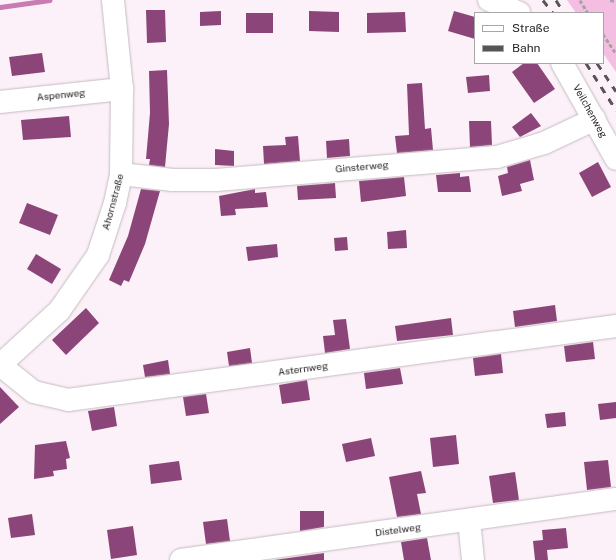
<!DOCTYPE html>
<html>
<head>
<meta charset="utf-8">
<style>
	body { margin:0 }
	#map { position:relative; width:616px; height:560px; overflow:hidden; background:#fcf1f8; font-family:"Public Sans",sans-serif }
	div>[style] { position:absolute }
	.green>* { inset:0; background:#f4bee3 }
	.stream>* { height:5px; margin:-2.5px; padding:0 2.5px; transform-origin:2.5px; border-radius:2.5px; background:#c87cb2 }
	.building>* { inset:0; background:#8c4579 }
	.path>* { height:2.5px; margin-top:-1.25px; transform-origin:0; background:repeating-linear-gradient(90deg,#aaa2a7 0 4px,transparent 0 6px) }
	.roads { filter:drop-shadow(0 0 1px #c4bbc1) drop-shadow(0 0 1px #c4bbc1) }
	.minor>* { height:22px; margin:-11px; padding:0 11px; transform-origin:11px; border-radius:11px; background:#fff }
	.rail>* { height:3px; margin-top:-1.5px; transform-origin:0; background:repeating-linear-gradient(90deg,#585356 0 7px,transparent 0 14px) }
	span { translate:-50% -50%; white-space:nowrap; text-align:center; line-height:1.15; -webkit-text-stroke:4px #fff; paint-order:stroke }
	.street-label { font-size:10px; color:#262325 }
	.legend { position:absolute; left:474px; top:12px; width:130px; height:52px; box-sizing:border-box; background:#fff; border:1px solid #a8a7a8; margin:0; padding:5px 7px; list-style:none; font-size:12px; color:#262325 }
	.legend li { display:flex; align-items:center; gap:8px; height:20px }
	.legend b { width:20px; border:1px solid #a8a7a8 }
</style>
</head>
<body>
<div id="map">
	<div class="green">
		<div style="clip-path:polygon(567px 0,616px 0,616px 72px,603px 53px,603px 13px,576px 13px)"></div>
	</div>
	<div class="stream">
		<div style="left:0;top:7px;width:50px;rotate:-8deg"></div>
	</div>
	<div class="building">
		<div style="clip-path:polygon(146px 10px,165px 10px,166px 42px,147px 43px)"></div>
		<div style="clip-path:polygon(221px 11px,221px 25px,200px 26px,200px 12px)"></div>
		<div style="clip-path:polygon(309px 11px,339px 12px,339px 32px,309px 31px)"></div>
		<div style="clip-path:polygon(454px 11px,475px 17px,475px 39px,448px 31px)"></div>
		<div style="clip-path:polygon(405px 12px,406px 32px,367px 33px,367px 13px)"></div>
		<div style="clip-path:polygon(246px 13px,273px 13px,273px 33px,246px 33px)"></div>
		<div style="clip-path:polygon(42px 53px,45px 72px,12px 76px,9px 57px)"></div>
		<div style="clip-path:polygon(524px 63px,537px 63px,555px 89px,534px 103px,512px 72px)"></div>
		<div style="clip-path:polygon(167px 70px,169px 124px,165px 167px,149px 165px,150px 159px,146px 159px,150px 113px,149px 71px)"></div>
		<div style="clip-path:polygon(489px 75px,490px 91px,468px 93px,466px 77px)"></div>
		<div style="clip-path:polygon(422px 83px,425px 129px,431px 128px,433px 150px,397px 153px,395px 136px,409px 135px,407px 84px)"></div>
		<div style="clip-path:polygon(531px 113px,541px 126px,520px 137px,512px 127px)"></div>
		<div style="clip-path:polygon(69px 116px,71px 137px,23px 140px,21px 120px)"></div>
		<div style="clip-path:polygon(469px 121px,491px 121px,492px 145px,470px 147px)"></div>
		<div style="clip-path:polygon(298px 136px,300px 161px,264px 164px,263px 146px,286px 145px,285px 137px)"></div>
		<div style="clip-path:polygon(349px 139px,350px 156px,327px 158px,326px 141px)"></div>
		<div style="clip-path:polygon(215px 149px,234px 151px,234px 166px,215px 165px)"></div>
		<div style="clip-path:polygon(530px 160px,534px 180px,520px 184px,522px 191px,502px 196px,498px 176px,508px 173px,507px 167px)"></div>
		<div style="clip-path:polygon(598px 162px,611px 187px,592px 197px,579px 173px)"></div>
		<div style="clip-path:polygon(460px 173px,460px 177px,469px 176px,471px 192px,438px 192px,436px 175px)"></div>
		<div style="clip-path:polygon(404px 177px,406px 196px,361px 202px,359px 181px)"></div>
		<div style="clip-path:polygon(335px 183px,336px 198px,298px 200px,297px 186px)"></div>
		<div style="clip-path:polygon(141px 189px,160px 191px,145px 244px,129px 282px,124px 280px,121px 286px,109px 280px,128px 236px)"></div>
		<div style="clip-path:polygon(255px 189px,255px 193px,266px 192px,268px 207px,235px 209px,236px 215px,221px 216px,219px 196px)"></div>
		<div style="clip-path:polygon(27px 203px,58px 215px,50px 235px,19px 223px)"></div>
		<div style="clip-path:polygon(406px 230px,407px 248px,388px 249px,387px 232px)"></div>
		<div style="clip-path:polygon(347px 237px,348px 250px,335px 251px,334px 238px)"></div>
		<div style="clip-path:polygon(277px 244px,278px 257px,248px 261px,246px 247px)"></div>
		<div style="clip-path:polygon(36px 254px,61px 269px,52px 284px,27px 269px)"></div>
		<div style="clip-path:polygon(555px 305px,557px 321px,515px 327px,513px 311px)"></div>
		<div style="clip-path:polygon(86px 308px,99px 323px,66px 355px,52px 340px)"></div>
		<div style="clip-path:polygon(451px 318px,453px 335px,397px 341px,395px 326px)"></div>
		<div style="clip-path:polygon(346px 319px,350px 349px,325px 353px,323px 336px,335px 335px,333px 320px)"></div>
		<div style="clip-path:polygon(593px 342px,595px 359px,566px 362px,564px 346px)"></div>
		<div style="clip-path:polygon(250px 348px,252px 363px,229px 366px,227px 352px)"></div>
		<div style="clip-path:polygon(501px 354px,503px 373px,475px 376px,473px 358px)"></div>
		<div style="clip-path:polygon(168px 360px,170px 374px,145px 377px,143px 365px)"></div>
		<div style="clip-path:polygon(400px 368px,403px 384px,366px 389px,364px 373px)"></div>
		<div style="clip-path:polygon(307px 380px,310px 400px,282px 404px,279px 385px)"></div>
		<div style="clip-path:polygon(0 387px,19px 407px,0 424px)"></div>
		<div style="clip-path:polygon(206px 394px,209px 413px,186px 416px,183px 397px)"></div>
		<div style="clip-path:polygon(616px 402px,616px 418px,600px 420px,598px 404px)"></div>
		<div style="clip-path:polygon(114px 407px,117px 426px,92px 431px,88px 411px)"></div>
		<div style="clip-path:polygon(565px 412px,566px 426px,547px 428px,545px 414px)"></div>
		<div style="clip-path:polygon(456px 435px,459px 464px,433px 467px,430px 438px)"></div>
		<div style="clip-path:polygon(371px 438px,375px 456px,346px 462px,342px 444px)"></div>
		<div style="clip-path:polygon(66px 441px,70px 458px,66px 459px,67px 469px,53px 471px,54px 476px,34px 479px,35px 445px)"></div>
		<div style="clip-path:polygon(608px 460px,611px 487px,587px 490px,584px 462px)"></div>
		<div style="clip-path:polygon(179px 461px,182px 480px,151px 484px,149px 465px)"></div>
		<div style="clip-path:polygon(421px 471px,426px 493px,417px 494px,421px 514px,397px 517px,389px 477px)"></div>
		<div style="clip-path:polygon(515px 472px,519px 500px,493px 503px,489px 476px)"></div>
		<div style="clip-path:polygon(300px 511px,324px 511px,324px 527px,300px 531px)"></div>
		<div style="clip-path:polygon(32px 514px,35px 535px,11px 538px,8px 518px)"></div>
		<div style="clip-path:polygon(227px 519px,230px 541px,206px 544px,203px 522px)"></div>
		<div style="clip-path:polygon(133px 526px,137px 555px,111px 559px,107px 530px)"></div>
		<div style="clip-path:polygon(566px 528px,568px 548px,547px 550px,548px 560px,535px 560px,533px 541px,543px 540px,542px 530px)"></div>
		<div style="clip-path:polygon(427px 538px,431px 560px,404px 560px,401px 542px)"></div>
		<div style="clip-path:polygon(324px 553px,324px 560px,274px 560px)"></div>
	</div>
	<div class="path">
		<div style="left:580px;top:0;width:15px;rotate:58deg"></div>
		<div style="left:610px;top:0;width:6px;rotate:9deg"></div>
		<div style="left:603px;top:34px;width:23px;rotate:56deg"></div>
	</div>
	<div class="roads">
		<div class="minor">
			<div style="left:489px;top:0;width:33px;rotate:23deg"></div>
			<div style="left:562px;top:63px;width:110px;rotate:60.6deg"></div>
			<div style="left:0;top:102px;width:123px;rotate:-6.1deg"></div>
			<div style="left:121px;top:174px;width:52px;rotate:6.6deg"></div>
			<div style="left:173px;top:180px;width:43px"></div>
			<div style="left:216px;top:180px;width:282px;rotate:-4.7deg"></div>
			<div style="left:497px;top:157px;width:49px;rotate:-16.6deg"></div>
			<div style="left:544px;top:143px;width:56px;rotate:-25.2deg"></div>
			<div style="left:0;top:365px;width:43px;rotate:38.5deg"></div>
			<div style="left:34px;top:392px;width:35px;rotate:13deg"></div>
			<div style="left:68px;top:400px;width:553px;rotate:-7.69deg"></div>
			<div style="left:0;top:365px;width:80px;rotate:-42.5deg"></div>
			<div style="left:59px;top:311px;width:68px;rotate:-55.1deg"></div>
			<div style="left:98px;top:255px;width:55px;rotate:-71.9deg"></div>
			<div style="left:115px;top:203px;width:30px;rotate:-78deg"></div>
			<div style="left:121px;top:174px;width:85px;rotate:-89.3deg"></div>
			<div style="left:122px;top:89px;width:89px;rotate:-95.8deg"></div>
			<div style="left:469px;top:520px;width:40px;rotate:84.3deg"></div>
			<div style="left:181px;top:560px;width:439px;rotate:-8deg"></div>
		</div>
	</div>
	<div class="rail">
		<div style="left:543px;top:0;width:16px;rotate:52deg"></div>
		<div style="left:556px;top:0;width:15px;rotate:58deg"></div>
		<div style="left:586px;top:63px;width:56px;rotate:57.4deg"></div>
		<div style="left:597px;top:63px;width:34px;rotate:56deg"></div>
	</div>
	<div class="street-label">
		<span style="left:61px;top:95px;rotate:-6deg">Aspenweg</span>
		<span style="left:590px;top:111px;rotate:61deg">Veilchenweg</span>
		<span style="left:362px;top:167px;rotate:-5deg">Ginsterweg</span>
		<span style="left:113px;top:202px;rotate:-75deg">Ahornstraße</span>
		<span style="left:303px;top:369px;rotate:-8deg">Asternweg</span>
		<span style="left:398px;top:530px;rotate:-8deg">Distelweg</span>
	</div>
	<ul class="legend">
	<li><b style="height:5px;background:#fff"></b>Straße</li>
	<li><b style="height:5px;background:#585356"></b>Bahn</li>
	</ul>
</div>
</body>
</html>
